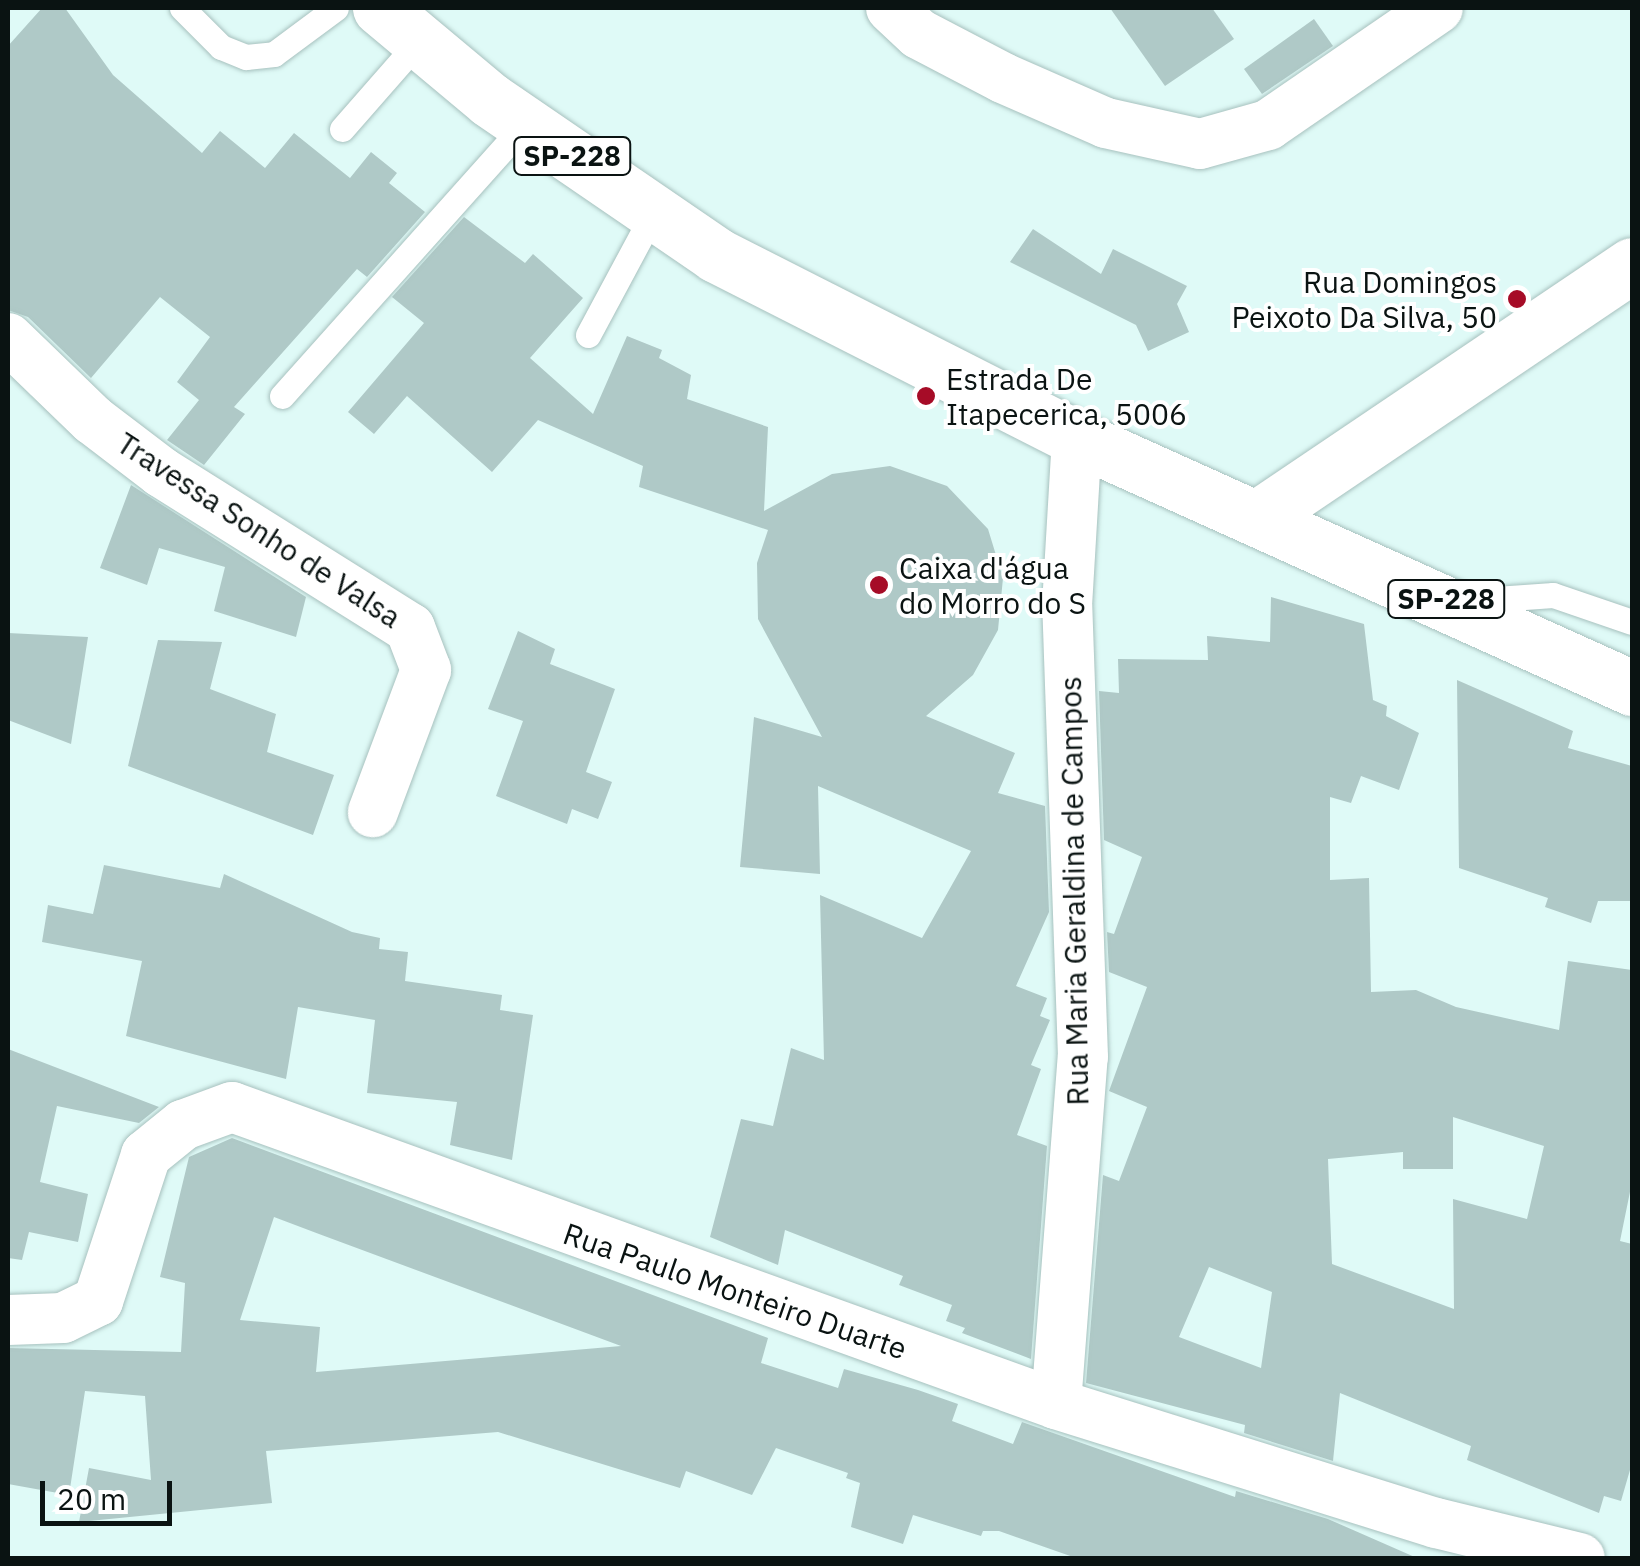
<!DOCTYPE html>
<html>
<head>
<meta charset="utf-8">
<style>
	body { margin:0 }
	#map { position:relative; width:1640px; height:1566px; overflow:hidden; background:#dffaf7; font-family:"IBM Plex Sans",sans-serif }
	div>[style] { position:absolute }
	.building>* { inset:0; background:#afc9c7 }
	.roads { filter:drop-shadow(0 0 2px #a7c1be) drop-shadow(0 0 2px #a7c1be) }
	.lane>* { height:25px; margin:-12.5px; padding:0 12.5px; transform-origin:12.5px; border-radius:12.5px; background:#fff }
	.street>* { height:50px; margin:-25px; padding:0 25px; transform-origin:25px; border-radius:25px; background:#fff }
	.secondary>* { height:55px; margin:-27.5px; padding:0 27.5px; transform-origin:27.5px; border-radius:27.5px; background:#fff }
	.primary>* { height:55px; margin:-27.5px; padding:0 27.5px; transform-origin:27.5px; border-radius:27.5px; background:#fff }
	.dots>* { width:28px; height:28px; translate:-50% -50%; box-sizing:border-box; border:5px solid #fff; border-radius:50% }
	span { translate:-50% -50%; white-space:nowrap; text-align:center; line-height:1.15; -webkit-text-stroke:8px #fff; paint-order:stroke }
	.shield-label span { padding:2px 8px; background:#fff; border:2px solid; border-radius:8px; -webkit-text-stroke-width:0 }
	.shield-label { font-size:28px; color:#0a1312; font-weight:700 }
	.poi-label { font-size:30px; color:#0a1312 }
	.right { translate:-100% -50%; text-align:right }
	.left { translate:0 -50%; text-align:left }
	.street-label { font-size:30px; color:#0a1312 }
	.frame { position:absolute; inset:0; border:10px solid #0a1312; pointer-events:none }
	.scale { position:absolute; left:40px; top:1481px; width:132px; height:45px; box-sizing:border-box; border:5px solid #0a1312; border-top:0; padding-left:12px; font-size:30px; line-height:35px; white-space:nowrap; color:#0a1312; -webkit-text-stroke:8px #fff; paint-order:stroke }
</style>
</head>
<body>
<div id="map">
	<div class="building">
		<div style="clip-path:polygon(42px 8px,65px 8px,113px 75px,202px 153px,220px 131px,265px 168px,294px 133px,350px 178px,371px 152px,397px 173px,389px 183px,425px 212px,367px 277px,357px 269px,234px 407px,245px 414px,204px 465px,167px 440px,199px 400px,177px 382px,210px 337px,160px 297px,91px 378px,28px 317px,8px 310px,8px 46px)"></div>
		<div style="clip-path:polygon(1110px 8px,1212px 8px,1234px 39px,1165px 86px)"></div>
		<div style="clip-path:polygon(1314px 19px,1333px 46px,1262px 94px,1244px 69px)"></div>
		<div style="clip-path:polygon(464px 217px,525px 263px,533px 254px,583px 298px,530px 358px,593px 414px,627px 336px,662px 350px,659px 358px,691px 375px,687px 399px,768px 427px,764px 511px,832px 474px,890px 466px,947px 486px,988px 529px,1003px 578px,998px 630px,973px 675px,926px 716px,1015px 753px,998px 793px,1045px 806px,1049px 912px,1016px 986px,1047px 998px,1040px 1016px,1050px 1020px,1031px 1065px,1041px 1069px,1017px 1135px,1047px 1146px,1031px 1359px,962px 1333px,965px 1328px,946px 1321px,952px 1305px,899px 1285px,903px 1276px,785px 1230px,778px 1265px,710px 1237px,741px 1119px,773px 1126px,791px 1048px,824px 1060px,820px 895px,922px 938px,971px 851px,818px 786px,820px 874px,740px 867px,754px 717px,822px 737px,758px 619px,757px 563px,768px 530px,639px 487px,643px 466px,538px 420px,492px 472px,407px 396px,374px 434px,348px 412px,424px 323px,392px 297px)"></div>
		<div style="clip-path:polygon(1033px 229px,1101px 274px,1113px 249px,1187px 286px,1177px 304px,1189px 332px,1148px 351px,1136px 325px,1010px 262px)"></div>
		<div style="clip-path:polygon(131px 485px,306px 597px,296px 637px,214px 611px,225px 567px,159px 548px,147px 585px,100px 568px)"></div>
		<div style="clip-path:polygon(evenodd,1271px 597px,1364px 624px,1373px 700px,1387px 706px,1386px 716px,1419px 733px,1399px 790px,1361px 776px,1351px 803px,1330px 797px,1330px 880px,1369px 878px,1371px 992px,1416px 990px,1456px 1007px,1559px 1030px,1568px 961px,1632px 970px,1632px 1182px,1620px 1241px,1632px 1244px,1632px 1463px,1621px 1501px,1604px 1496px,1599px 1513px,1467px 1460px,1471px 1446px,1340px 1393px,1333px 1461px,1244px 1433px,1245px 1425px,1086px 1383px,1103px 1175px,1119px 1181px,1147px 1107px,1109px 1091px,1147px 987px,1109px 972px,1107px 932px,1114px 934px,1142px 857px,1104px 840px,1099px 691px,1119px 693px,1118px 659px,1208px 660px,1207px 636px,1270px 642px,1271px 597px,1453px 1117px,1544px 1146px,1527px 1219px,1453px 1199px,1454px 1309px,1332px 1264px,1328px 1159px,1403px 1152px,1403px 1169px,1453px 1169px,1453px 1117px,1271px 597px,1209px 1267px,1272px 1292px,1261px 1368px,1179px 1337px,1209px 1267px)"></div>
		<div style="clip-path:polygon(518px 631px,555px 649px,550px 664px,615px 689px,586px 772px,612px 782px,598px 819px,572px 809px,567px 824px,496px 796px,523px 721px,488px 709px)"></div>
		<div style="clip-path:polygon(8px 633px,88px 637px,71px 744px,8px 720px)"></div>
		<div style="clip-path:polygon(158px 640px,222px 642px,210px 689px,276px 714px,267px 752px,334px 775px,313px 835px,128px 766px)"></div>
		<div style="clip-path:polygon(1457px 680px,1573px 731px,1568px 748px,1632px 766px,1632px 901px,1598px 901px,1591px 923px,1545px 907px,1548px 898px,1459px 868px)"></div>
		<div style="clip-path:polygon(104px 865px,220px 888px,224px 874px,352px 932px,380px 938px,379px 949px,408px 952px,405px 981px,502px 995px,500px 1010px,533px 1015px,512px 1160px,450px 1145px,457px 1102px,367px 1093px,375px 1020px,298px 1007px,286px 1079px,126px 1036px,142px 961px,42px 942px,48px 905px,93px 914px)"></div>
		<div style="clip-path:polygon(8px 1049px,159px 1107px,139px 1123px,57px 1106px,40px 1182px,88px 1194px,78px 1242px,29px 1232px,22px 1260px,8px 1258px)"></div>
		<div style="clip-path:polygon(evenodd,232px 1138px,768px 1338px,761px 1363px,838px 1388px,844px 1369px,918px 1390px,958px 1404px,952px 1421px,1013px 1444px,1022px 1422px,1235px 1497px,1236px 1491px,1328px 1519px,1417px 1558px,1076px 1558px,999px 1531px,983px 1531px,981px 1536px,913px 1515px,903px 1544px,851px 1527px,860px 1483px,846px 1478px,848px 1473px,776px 1448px,752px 1495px,686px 1471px,680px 1488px,498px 1432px,266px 1451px,272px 1503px,79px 1522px,89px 1468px,151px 1480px,145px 1396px,85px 1391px,69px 1495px,8px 1484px,8px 1348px,181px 1352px,185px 1283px,160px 1277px,189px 1157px,232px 1138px,274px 1217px,319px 1234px,621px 1346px,316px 1372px,320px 1327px,240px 1320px,274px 1217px)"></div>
	</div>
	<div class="roads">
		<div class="lane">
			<div style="left:182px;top:8px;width:55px;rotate:45deg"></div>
			<div style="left:221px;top:47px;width:27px;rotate:22deg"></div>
			<div style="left:246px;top:57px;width:28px;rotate:-6deg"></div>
			<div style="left:274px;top:54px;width:77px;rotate:-36.6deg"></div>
			<div style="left:342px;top:129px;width:118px;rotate:-48.8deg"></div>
			<div style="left:588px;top:335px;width:140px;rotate:-61.8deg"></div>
			<div style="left:282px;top:396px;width:365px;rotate:-48.2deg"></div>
			<div style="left:1467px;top:601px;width:86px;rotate:-4deg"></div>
			<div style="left:1553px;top:595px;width:83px;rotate:18.9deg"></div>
		</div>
		<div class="street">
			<div style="left:891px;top:8px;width:38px;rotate:43deg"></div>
			<div style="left:919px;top:34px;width:95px;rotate:27.6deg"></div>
			<div style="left:1003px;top:78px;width:112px;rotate:23.6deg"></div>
			<div style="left:1106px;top:123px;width:96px;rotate:12.6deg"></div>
			<div style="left:1200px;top:144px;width:71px;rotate:-15.6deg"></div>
			<div style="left:1268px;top:125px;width:206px;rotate:-34.5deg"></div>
			<div style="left:8px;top:338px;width:118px;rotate:44deg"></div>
			<div style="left:93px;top:420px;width:86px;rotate:37.4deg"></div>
			<div style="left:161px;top:472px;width:294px;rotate:32.1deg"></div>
			<div style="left:410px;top:628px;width:45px;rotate:69.1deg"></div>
			<div style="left:426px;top:670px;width:152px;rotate:110.5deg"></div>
			<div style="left:8px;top:1320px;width:55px;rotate:-2.1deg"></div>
			<div style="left:63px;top:1318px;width:39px;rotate:-26deg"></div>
			<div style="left:98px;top:1301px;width:154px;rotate:-71.8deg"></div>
			<div style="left:146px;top:1155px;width:48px;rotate:-39deg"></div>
			<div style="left:183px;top:1125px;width:52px;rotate:-20.2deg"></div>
			<div style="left:232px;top:1107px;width:876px;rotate:19.82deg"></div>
			<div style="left:1056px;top:1404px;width:398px;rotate:17.4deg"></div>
			<div style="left:1436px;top:1523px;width:148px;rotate:13.7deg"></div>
			<div style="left:1056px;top:1404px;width:348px;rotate:-85.6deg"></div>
			<div style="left:1083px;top:1057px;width:451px;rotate:-92deg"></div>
			<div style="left:1067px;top:606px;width:168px;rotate:-86.6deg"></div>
		</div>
		<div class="secondary">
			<div style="left:1257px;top:518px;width:452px;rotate:-34deg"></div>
		</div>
		<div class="primary">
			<div style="left:380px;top:8px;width:143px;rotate:39.9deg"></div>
			<div style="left:490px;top:100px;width:274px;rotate:34.4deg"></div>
			<div style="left:716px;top:255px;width:405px;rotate:26.9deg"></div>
			<div style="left:1077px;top:438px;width:609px;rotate:24.25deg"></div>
		</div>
	</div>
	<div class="dots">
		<div style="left:1517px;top:299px;background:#a60c27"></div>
		<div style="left:926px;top:396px;background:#a60c27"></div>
		<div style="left:879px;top:585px;background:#a60c27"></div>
	</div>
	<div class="shield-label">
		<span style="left:572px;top:156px">SP-228</span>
		<span style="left:1446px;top:599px">SP-228</span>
	</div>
	<div class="poi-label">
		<span class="right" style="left:1497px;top:299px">Rua Domingos<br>Peixoto Da Silva, 50</span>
		<span class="left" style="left:946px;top:396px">Estrada De<br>Itapecerica, 5006</span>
		<span class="left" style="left:899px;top:585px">Caixa d'água<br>do Morro do S</span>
	</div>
	<div class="street-label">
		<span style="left:259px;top:530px;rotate:33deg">Travessa Sonho de Valsa</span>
		<span style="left:1074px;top:891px;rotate:-91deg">Rua Maria Geraldina de Campos</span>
		<span style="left:735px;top:1291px;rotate:19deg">Rua Paulo Monteiro Duarte</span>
	</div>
	<div class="frame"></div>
	<div class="scale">20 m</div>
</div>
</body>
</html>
